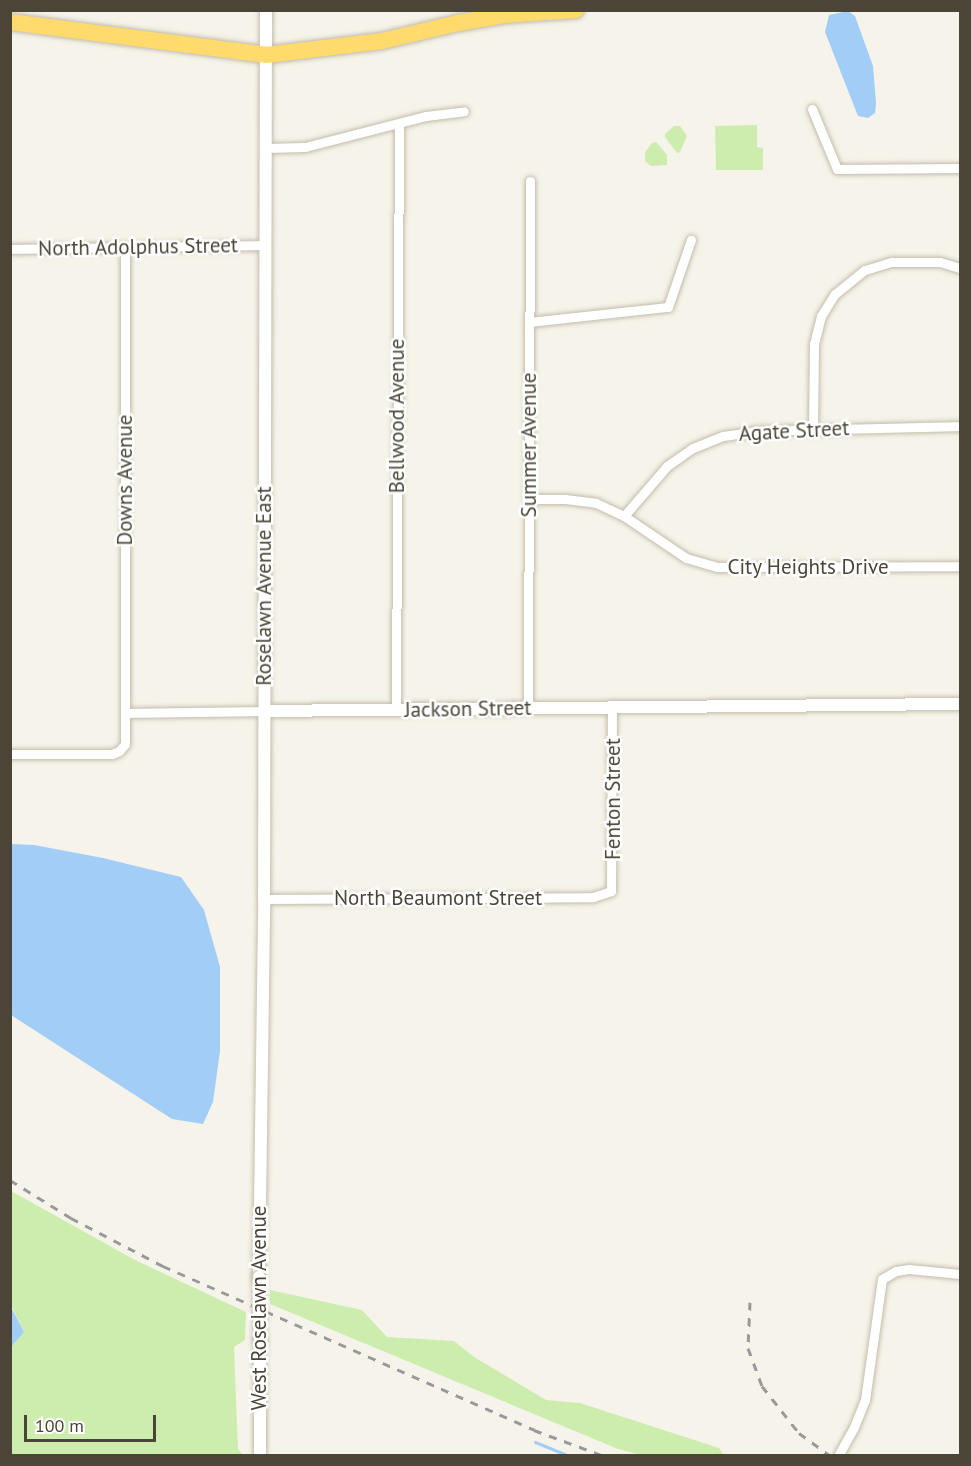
<!DOCTYPE html>
<html>
<head>
<meta charset="utf-8">
<style>
	body { margin:0 }
	#map { position:relative; width:971px; height:1466px; overflow:hidden; background:#f6f3ea; font-family:"PT Sans",sans-serif }
	div>[style] { position:absolute }
	.green>* { inset:0; background:#cdedaf }
	.water>* { inset:0; background:#a2cdf7 }
	.stream>* { height:3px; margin:-1.5px; padding:0 1.5px; transform-origin:1.5px; border-radius:1.5px; background:#a2cdf7 }
	.roads { filter:drop-shadow(0 0 2px #c3bdab) drop-shadow(0 0 2px #c3bdab) }
	.minor>* { height:9px; margin:-4.5px; padding:0 4.5px; transform-origin:4.5px; border-radius:4.5px; background:#fff }
	.tertiary>* { height:12px; margin:-6px; padding:0 6px; transform-origin:6px; border-radius:6px; background:#fff }
	.motorway>* { height:16px; margin:-8px; padding:0 8px; transform-origin:8px; border-radius:8px; background:#ffda6c }
	.rail>* { height:3px; margin-top:-1.5px; transform-origin:0; background:repeating-linear-gradient(90deg,#999 0 8px,transparent 0 16px) }
	.bridges { filter:drop-shadow(0 0 2px #c3bdab) drop-shadow(0 0 2px #c3bdab) }
	.tertiary-bridge>* { height:12px; margin:-6px; padding:0 6px; transform-origin:6px; border-radius:6px; background:#fff }
	span { translate:-50% -50%; white-space:nowrap; text-align:center; line-height:1.15; -webkit-text-stroke:5px #fff; paint-order:stroke }
	.street-label { font-size:21px; color:#4b4537 }
	.frame { position:absolute; inset:0; border:12px solid #4b4537; pointer-events:none }
	.scale { position:absolute; left:24px; top:1415px; width:132px; height:27px; box-sizing:border-box; border:3px solid #4b4537; border-top:0; padding-left:8px; font-size:18px; line-height:21px; white-space:nowrap; color:#4b4537; -webkit-text-stroke:4px #fff; paint-order:stroke }
</style>
</head>
<body>
<div id="map">
	<div class="green">
		<div style="clip-path:polygon(757px 125px,757px 147px,763px 148px,763px 170px,716px 170px,715px 126px)"></div>
		<div style="clip-path:polygon(674px 126px,680px 126px,687px 136px,680px 152px,677px 153px,665px 137px,665px 134px)"></div>
		<div style="clip-path:polygon(656px 142px,667px 155px,667px 165px,651px 166px,645px 161px,645px 152px,652px 143px)"></div>
		<div style="clip-path:polygon(11px 1191px,135px 1260px,246px 1312px,245px 1340px,234px 1347px,238px 1449px,243px 1455px,11px 1455px,10px 1347px,24px 1332px,11px 1305px)"></div>
		<div style="clip-path:polygon(270px 1290px,362px 1310px,387px 1337px,454px 1341px,474px 1357px,546px 1400px,580px 1403px,719px 1448px,724px 1455px,641px 1455px,618px 1449px,270px 1304px)"></div>
	</div>
	<div class="water">
		<div style="clip-path:polygon(848px 11px,855px 16px,873px 66px,876px 103px,875px 113px,868px 118px,858px 116px,825px 32px,829px 15px)"></div>
		<div style="clip-path:polygon(11px 844px,34px 845px,103px 858px,181px 877px,204px 910px,220px 967px,220px 1051px,213px 1102px,203px 1124px,172px 1119px,11px 1015px)"></div>
		<div style="clip-path:polygon(10px 1305px,24px 1332px,11px 1347px,10px 1347px)"></div>
	</div>
	<div class="stream">
		<div style="left:535px;top:1442px;width:37px;rotate:22deg"></div>
	</div>
	<div class="roads">
		<div class="minor">
			<div style="left:812px;top:109px;width:65px;rotate:67.4deg"></div>
			<div style="left:837px;top:169px;width:123px;rotate:-0.5deg"></div>
			<div style="left:265px;top:148px;width:40px;rotate:-1.4deg"></div>
			<div style="left:305px;top:147px;width:125px;rotate:-14.4deg"></div>
			<div style="left:426px;top:116px;width:38px;rotate:-7deg"></div>
			<div style="left:10px;top:249px;width:255px;rotate:-0.9deg"></div>
			<div style="left:529px;top:322px;width:140px;rotate:-6.2deg"></div>
			<div style="left:668px;top:307px;width:71px;rotate:-71.1deg"></div>
			<div style="left:813px;top:429px;width:85px;rotate:-89.3deg"></div>
			<div style="left:814px;top:344px;width:29px;rotate:-76deg"></div>
			<div style="left:821px;top:316px;width:26px;rotate:-58deg"></div>
			<div style="left:835px;top:294px;width:38px;rotate:-39deg"></div>
			<div style="left:865px;top:270px;width:28px;rotate:-17deg"></div>
			<div style="left:892px;top:262px;width:48px"></div>
			<div style="left:940px;top:262px;width:21px;rotate:17deg"></div>
			<div style="left:529px;top:499px;width:36px"></div>
			<div style="left:565px;top:499px;width:31px;rotate:7deg"></div>
			<div style="left:596px;top:503px;width:31px;rotate:25deg"></div>
			<div style="left:624px;top:516px;width:75px;rotate:34.1deg"></div>
			<div style="left:686px;top:558px;width:32px;rotate:16deg"></div>
			<div style="left:717px;top:567px;width:243px;rotate:-0.2deg"></div>
			<div style="left:624px;top:516px;width:66px;rotate:-49.3deg"></div>
			<div style="left:667px;top:466px;width:32px;rotate:-35deg"></div>
			<div style="left:693px;top:448px;width:32px;rotate:-22deg"></div>
			<div style="left:723px;top:436px;width:34px;rotate:-8deg"></div>
			<div style="left:757px;top:431px;width:203px;rotate:-1.4deg"></div>
			<div style="left:528px;top:708px;width:527px;rotate:-89.78deg"></div>
			<div style="left:396px;top:710px;width:587px;rotate:-89.71deg"></div>
			<div style="left:125px;top:713px;width:139px;rotate:-0.8deg"></div>
			<div style="left:10px;top:754px;width:102px"></div>
			<div style="left:112px;top:754px;width:8px;rotate:-23deg"></div>
			<div style="left:119px;top:751px;width:9px;rotate:-49deg"></div>
			<div style="left:125px;top:744px;width:497px;rotate:-90deg"></div>
			<div style="left:264px;top:899px;width:329px;rotate:-0.3deg"></div>
			<div style="left:593px;top:897px;width:19px;rotate:-18deg"></div>
			<div style="left:611px;top:891px;width:183px;rotate:-89.7deg"></div>
			<div style="left:838px;top:1456px;width:33px;rotate:-61deg"></div>
			<div style="left:854px;top:1427px;width:29px;rotate:-68deg"></div>
			<div style="left:865px;top:1400px;width:122px;rotate:-82deg"></div>
			<div style="left:882px;top:1279px;width:16px;rotate:-30deg"></div>
			<div style="left:896px;top:1271px;width:13px;rotate:-9deg"></div>
			<div style="left:909px;top:1269px;width:51px;rotate:5.6deg"></div>
		</div>
		<div class="tertiary">
			<div style="left:264px;top:711px;width:696px;rotate:-0.58deg"></div>
			<div style="left:259px;top:1277px;width:378px;rotate:-89.2deg"></div>
			<div style="left:264px;top:899px;width:889px;rotate:-89.87deg"></div>
			<div style="left:260px;top:1456px;width:116px;rotate:-90deg"></div>
		</div>
		<div class="motorway">
			<div style="left:10px;top:22px;width:258px;rotate:7.3deg"></div>
			<div style="left:266px;top:55px;width:117px;rotate:-6.9deg"></div>
			<div style="left:382px;top:41px;width:78px;rotate:-13.3deg"></div>
			<div style="left:458px;top:23px;width:48px;rotate:-9.7deg"></div>
			<div style="left:505px;top:15px;width:71px;rotate:-4deg"></div>
		</div>
	</div>
	<div class="rail">
		<div style="left:10px;top:1180px;width:72px;rotate:31.9deg"></div>
		<div style="left:71px;top:1218px;width:104px;rotate:27.6deg"></div>
		<div style="left:163px;top:1266px;width:406px;rotate:23.8deg"></div>
		<div style="left:534px;top:1430px;width:75px;rotate:20.4deg"></div>
		<div style="left:750px;top:1302px;width:46px;rotate:92.5deg"></div>
		<div style="left:748px;top:1348px;width:40px;rotate:69.8deg"></div>
		<div style="left:762px;top:1386px;width:60px;rotate:51.8deg"></div>
		<div style="left:799px;top:1433px;width:39px;rotate:36deg"></div>
	</div>
	<div class="bridges">
		<div class="tertiary-bridge">
			<div style="left:259px;top:1277px;width:63px;rotate:89.1deg"></div>
		</div>
	</div>
	<div class="street-label">
		<span style="left:138px;top:247px;rotate:-1deg">North Adolphus Street</span>
		<span style="left:397px;top:416px;rotate:-90deg">Bellwood Avenue</span>
		<span style="left:794px;top:431px;rotate:-3deg">Agate Street</span>
		<span style="left:529px;top:445px;rotate:-90deg">Summer Avenue</span>
		<span style="left:125px;top:480px;rotate:-90deg">Downs Avenue</span>
		<span style="left:808px;top:567px">City Heights Drive</span>
		<span style="left:264px;top:586px;rotate:-90deg">Roselawn Avenue East</span>
		<span style="left:468px;top:709px;rotate:-1deg">Jackson Street</span>
		<span style="left:613px;top:799px;rotate:-90deg">Fenton Street</span>
		<span style="left:438px;top:898px">North Beaumont Street</span>
		<span style="left:259px;top:1308px;rotate:-90deg">West Roselawn Avenue</span>
	</div>
	<div class="frame"></div>
	<div class="scale">100 m</div>
</div>
</body>
</html>
